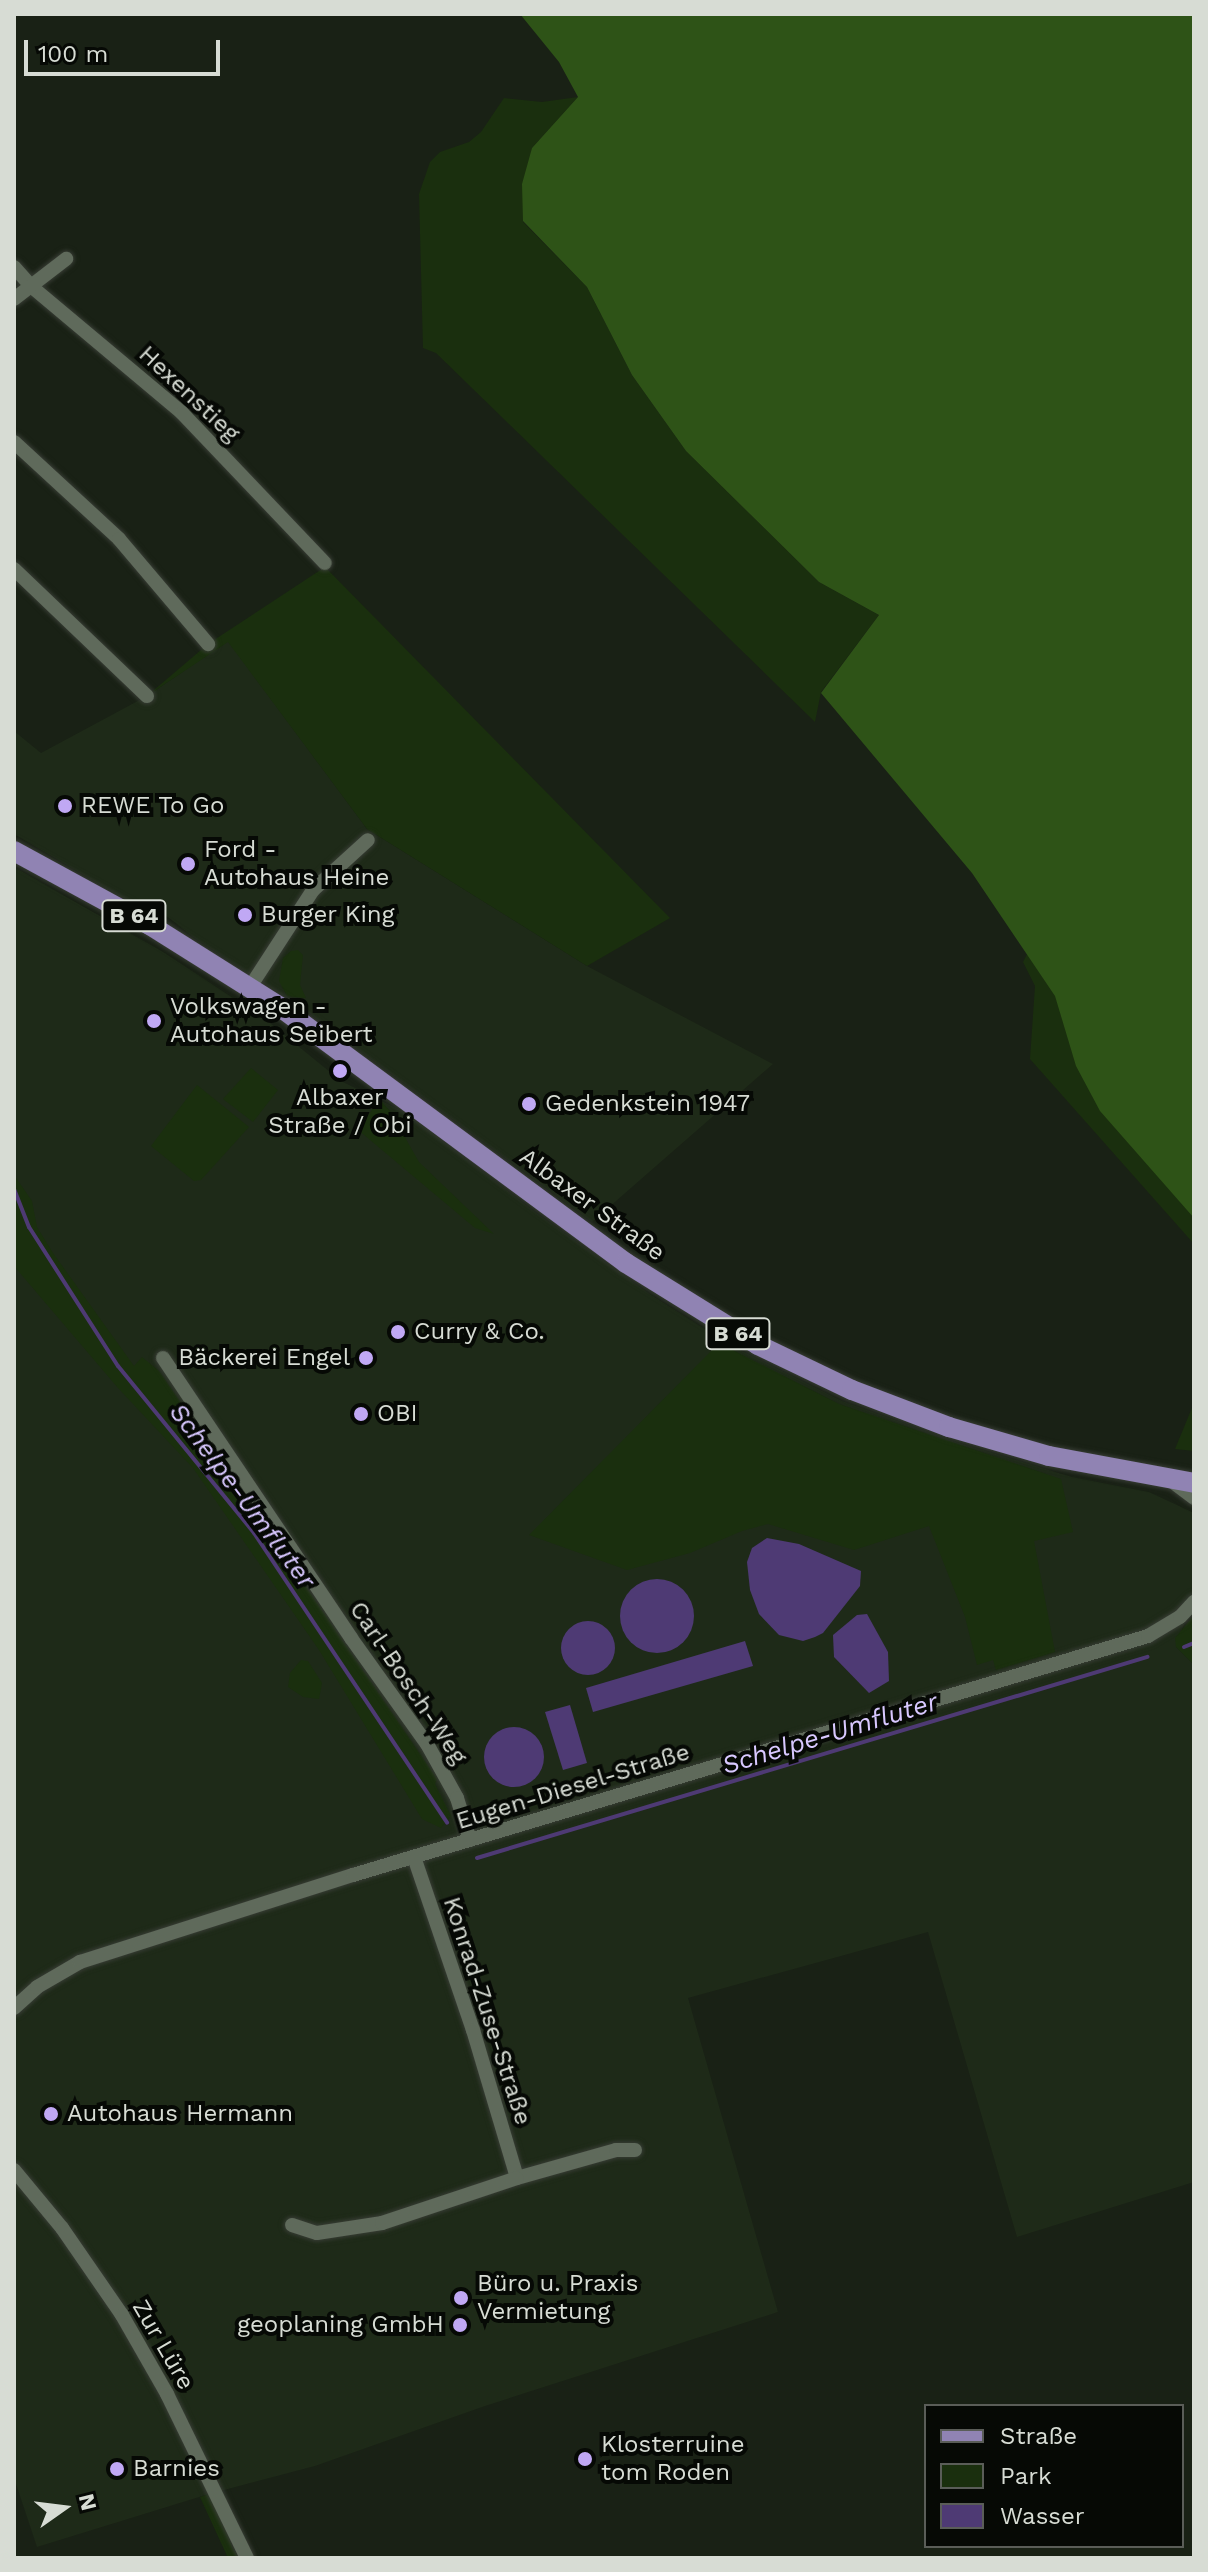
<!DOCTYPE html>
<html>
<head>
<meta charset="utf-8">
<style>
	body { margin:0 }
	#map { position:relative; width:1208px; height:2572px; overflow:hidden; background:#192115; font-family:"Work Sans",sans-serif }
	div>[style] { position:absolute }
	.built>* { inset:0; background:#1e2a18 }
	.green>* { inset:0; background:#1a2f0e }
	.forest>* { inset:0; background:#2e5317 }
	.water>* { inset:0; background:#4e3a74 }
	.round { border-radius:50% }
	.stream>* { height:4px; margin:-2px; padding:0 2px; transform-origin:2px; border-radius:2px; background:#4e3a74 }
	.roads { filter:drop-shadow(0 0 2px #373c34) drop-shadow(0 0 2px #373c34) }
	.minor>* { height:14px; margin:-7px; padding:0 7px; transform-origin:7px; border-radius:7px; background:#5f6a5b }
	.primary>* { height:20px; margin:-10px; padding:0 10px; transform-origin:10px; border-radius:10px; background:#9083b3 }
	.dots>* { width:22px; height:22px; translate:-50% -50%; box-sizing:border-box; border:4px solid #060905; border-radius:50% }
	span { translate:-50% -50%; white-space:nowrap; text-align:center; line-height:1.15; -webkit-text-stroke:8px #060905; paint-order:stroke }
	.shield-label span { padding:2px 6px; background:#060905; border:2px solid; border-radius:6px; -webkit-text-stroke-width:0 }
	.shield-label { font-size:22px; color:#d7dcd4; font-weight:700 }
	.street-label { font-size:24px; color:#d7dcd4 }
	.poi-label { font-size:24px; color:#d7dcd4 }
	.left { translate:0 -50%; text-align:left }
	.right { translate:-100% -50%; text-align:right }
	.water-label { font-size:26px; color:#d8c8ff; font-style:italic }
	.frame { position:absolute; inset:0; border:16px solid #d7dcd4; pointer-events:none }
	.legend { position:absolute; left:924px; top:2404px; width:260px; height:144px; box-sizing:border-box; background:#060905; border:2px solid #5a5d58; margin:0; padding:10px 14px; list-style:none; font-size:24px; color:#d7dcd4 }
	.legend li { display:flex; align-items:center; gap:16px; height:40px }
	.legend b { width:40px; border:2px solid #5a5d58 }
	.north { position:absolute; left:24px; top:2468px; width:80px; height:80px; -webkit-text-stroke:6px #060905; paint-order:stroke; rotate:76deg; font-size:22px; font-weight:700; line-height:32px; text-align:center; color:#d7dcd4 }
	.north::after { content:''; display:block; margin:auto; width:28px; height:36px; background:#d7dcd4; clip-path:polygon(50% 0,100% 100%,50% 72%,0 100%) }
	.scale { position:absolute; left:24px; top:40px; width:196px; height:36px; box-sizing:border-box; border:4px solid #d7dcd4; border-top:0; padding-left:10px; font-size:24px; line-height:28px; white-space:nowrap; color:#d7dcd4; -webkit-text-stroke:6px #060905; paint-order:stroke }
</style>
</head>
<body>
<div id="map">
	<div class="built">
		<div style="clip-path:polygon(228px 641px,367px 829px,587px 966px,773px 1064px,592px 1222px,302px 1008px,193px 937px,168px 917px,130px 902px,14px 834px,14px 731px,41px 753px,147px 696px)"></div>
		<div style="clip-path:polygon(14px 867px,163px 952px,265px 1019px,341px 1081px,406px 1113px,535px 1212px,651px 1295px,730px 1345px,842px 1401px,956px 1442px,1072px 1477px,1149px 1492px,1192px 1512px,1194px 1596px,1176px 1647px,1194px 1665px,1194px 2182px,1017px 2237px,928px 1932px,688px 1998px,778px 2312px,485px 2406px,315px 2466px,209px 2494px,37px 2547px,14px 2478px)"></div>
	</div>
	<div class="green">
		<div style="clip-path:polygon(578px 97px,532px 148px,523px 222px,587px 287px,632px 375px,686px 451px,819px 582px,879px 615px,821px 692px,815px 722px,436px 353px,423px 348px,419px 194px,430px 162px,440px 152px,469px 142px,481px 132px,504px 98px,542px 102px)"></div>
		<div style="clip-path:polygon(325px 567px,670px 918px,587px 966px,367px 829px,228px 642px,147px 696px,208px 644px)"></div>
		<div style="clip-path:polygon(1194px 827px,1194px 1244px,1030px 1059px,1035px 986px,1023px 962px,1065px 879px)"></div>
		<div style="clip-path:polygon(291px 951px,298px 950px,303px 955px,300px 985px,306px 998px,287px 996px,279px 981px,283px 958px)"></div>
		<div style="clip-path:polygon(251px 1068px,278px 1090px,253px 1122px,223px 1099px)"></div>
		<div style="clip-path:polygon(197px 1085px,249px 1127px,201px 1180px,194px 1181px,151px 1146px)"></div>
		<div style="clip-path:polygon(380px 1100px,390px 1111px,419px 1162px,494px 1234px,475px 1228px,357px 1129px)"></div>
		<div style="clip-path:polygon(14px 1175px,32px 1201px,37px 1227px,53px 1253px,134px 1366px,142px 1357px,159px 1371px,437px 1779px,435px 1784px,451px 1816px,441px 1828px,422px 1819px,319px 1650px,193px 1468px,118px 1388px,14px 1266px)"></div>
		<div style="clip-path:polygon(719px 1343px,839px 1404px,1061px 1479px,1073px 1532px,1034px 1541px,1055px 1652px,996px 1670px,993px 1660px,977px 1665px,965px 1617px,929px 1526px,854px 1550px,768px 1524px,742px 1531px,690px 1553px,627px 1570px,529px 1535px)"></div>
		<div style="clip-path:polygon(1194px 1403px,1194px 1451px,1175px 1449px)"></div>
		<div style="clip-path:polygon(1194px 1615px,1194px 1665px,1176px 1647px,1175px 1638px)"></div>
		<div style="clip-path:polygon(301px 1660px,308px 1661px,322px 1683px,319px 1699px,303px 1697px,288px 1687px,290px 1673px)"></div>
		<div style="clip-path:polygon(209px 2494px,238px 2558px,228px 2558px,200px 2497px)"></div>
	</div>
	<div class="forest">
		<div style="clip-path:polygon(520px 14px,1194px 14px,1194px 1218px,1100px 1111px,1076px 1066px,1055px 996px,972px 873px,821px 693px,879px 615px,819px 582px,686px 451px,632px 375px,587px 287px,523px 221px,522px 184px,532px 148px,578px 97px,559px 62px)"></div>
	</div>
	<div class="water">
		<div style="clip-path:polygon(767px 1538px,799px 1544px,861px 1571px,860px 1586px,823px 1633px,815px 1637px,803px 1641px,779px 1635px,759px 1614px,750px 1590px,747px 1562px,752px 1548px)"></div>
		<div class="round" style="left:620px;top:1579px;width:74px;height:74px"></div>
		<div style="clip-path:polygon(867px 1614px,888px 1652px,889px 1681px,869px 1693px,834px 1657px,833px 1635px,857px 1615px)"></div>
		<div class="round" style="left:561px;top:1621px;width:54px;height:54px"></div>
		<div style="clip-path:polygon(745px 1641px,753px 1666px,593px 1712px,586px 1688px)"></div>
		<div style="clip-path:polygon(570px 1705px,587px 1763px,563px 1770px,545px 1712px)"></div>
		<div class="round" style="left:484px;top:1727px;width:60px;height:60px"></div>
	</div>
	<div class="stream">
		<div style="left:14px;top:1189px;width:41px;rotate:68.5deg"></div>
		<div style="left:29px;top:1227px;width:165px;rotate:57.4deg"></div>
		<div style="left:118px;top:1366px;width:215px;rotate:50.8deg"></div>
		<div style="left:254px;top:1533px;width:348px;rotate:56.3deg"></div>
		<div style="left:1184px;top:1647px;width:11px;rotate:-22deg"></div>
		<div style="left:477px;top:1858px;width:700px;rotate:-16.7deg"></div>
	</div>
	<div class="roads">
		<div class="minor">
			<div style="left:14px;top:267px;width:27px;rotate:48deg"></div>
			<div style="left:32px;top:287px;width:196px;rotate:40deg"></div>
			<div style="left:182px;top:413px;width:207px;rotate:46.4deg"></div>
			<div style="left:14px;top:299px;width:66px;rotate:-37.6deg"></div>
			<div style="left:14px;top:442px;width:143px;rotate:42.7deg"></div>
			<div style="left:119px;top:539px;width:138px;rotate:49.7deg"></div>
			<div style="left:14px;top:569px;width:184px;rotate:43.7deg"></div>
			<div style="left:250px;top:987px;width:116px;rotate:-57deg"></div>
			<div style="left:313px;top:890px;width:74px;rotate:-42.3deg"></div>
			<div style="left:163px;top:1358px;width:337px;rotate:56.1deg"></div>
			<div style="left:351px;top:1638px;width:130px;rotate:54.4deg"></div>
			<div style="left:427px;top:1744px;width:62px;rotate:60.9deg"></div>
			<div style="left:457px;top:1798px;width:44px;rotate:72.8deg"></div>
			<div style="left:1173px;top:1482px;width:26px;rotate:37deg"></div>
			<div style="left:414px;top:1857px;width:183px;rotate:71.2deg"></div>
			<div style="left:473px;top:2030px;width:154px;rotate:73.4deg"></div>
			<div style="left:517px;top:2178px;width:103px;rotate:-15.8deg"></div>
			<div style="left:616px;top:2150px;width:19px"></div>
			<div style="left:14px;top:2008px;width:31px;rotate:-42deg"></div>
			<div style="left:37px;top:1987px;width:50px;rotate:-30.2deg"></div>
			<div style="left:80px;top:1962px;width:287px;rotate:-17.7deg"></div>
			<div style="left:353px;top:1875px;width:830px;rotate:-16.73deg"></div>
			<div style="left:1148px;top:1636px;width:37px;rotate:-31deg"></div>
			<div style="left:1180px;top:1617px;width:21px;rotate:-47deg"></div>
			<div style="left:14px;top:2170px;width:75px;rotate:50.4deg"></div>
			<div style="left:62px;top:2228px;width:106px;rotate:55.4deg"></div>
			<div style="left:122px;top:2315px;width:91px;rotate:60.3deg"></div>
			<div style="left:167px;top:2394px;width:182px;rotate:64deg"></div>
			<div style="left:292px;top:2225px;width:26px;rotate:18deg"></div>
			<div style="left:317px;top:2233px;width:66px;rotate:-8.7deg"></div>
			<div style="left:382px;top:2223px;width:142px;rotate:-18.4deg"></div>
		</div>
		<div class="primary">
			<div style="left:14px;top:851px;width:155px;rotate:28.6deg"></div>
			<div style="left:150px;top:925px;width:154px;rotate:32.2deg"></div>
			<div style="left:280px;top:1007px;width:430px;rotate:36.5deg"></div>
			<div style="left:626px;top:1263px;width:155px;rotate:31.8deg"></div>
			<div style="left:758px;top:1345px;width:104px;rotate:25.6deg"></div>
			<div style="left:852px;top:1390px;width:104px;rotate:20.9deg"></div>
			<div style="left:949px;top:1427px;width:104px;rotate:16.2deg"></div>
			<div style="left:1049px;top:1456px;width:147px;rotate:10.5deg"></div>
		</div>
	</div>
	<div class="dots">
		<div style="left:65px;top:806px;background:#c0a8f4"></div>
		<div style="left:188px;top:864px;background:#c0a8f4"></div>
		<div style="left:245px;top:915px;background:#c0a8f4"></div>
		<div style="left:154px;top:1021px;background:#c0a8f4"></div>
		<div style="left:340px;top:1071px;background:#c0a8f4"></div>
		<div style="left:529px;top:1104px;background:#c0a8f4"></div>
		<div style="left:398px;top:1332px;background:#c0a8f4"></div>
		<div style="left:366px;top:1358px;background:#c0a8f4"></div>
		<div style="left:361px;top:1414px;background:#c0a8f4"></div>
		<div style="left:51px;top:2114px;background:#c0a8f4"></div>
		<div style="left:461px;top:2298px;background:#c0a8f4"></div>
		<div style="left:460px;top:2325px;background:#c0a8f4"></div>
		<div style="left:585px;top:2459px;background:#c0a8f4"></div>
		<div style="left:117px;top:2469px;background:#c0a8f4"></div>
	</div>
	<div class="shield-label">
		<span style="left:134px;top:916px">B 64</span>
		<span style="left:738px;top:1334px">B 64</span>
	</div>
	<div class="street-label">
		<span style="left:189px;top:394px;rotate:43deg">Hexenstieg</span>
		<span style="left:592px;top:1205px;rotate:36deg">Albaxer Straße</span>
		<span style="left:408px;top:1683px;rotate:56deg">Carl-Bosch-Weg</span>
		<span style="left:573px;top:1787px;rotate:-17deg">Eugen-Diesel-Straße</span>
		<span style="left:487px;top:2011px;rotate:72deg">Konrad-Zuse-Straße</span>
		<span style="left:163px;top:2345px;rotate:60deg">Zur Lüre</span>
	</div>
	<div class="poi-label">
		<span class="left" style="left:81px;top:806px">REWE To Go</span>
		<span class="left" style="left:204px;top:864px">Ford -<br>Autohaus Heine</span>
		<span class="left" style="left:261px;top:915px">Burger King</span>
		<span class="left" style="left:170px;top:1021px">Volkswagen -<br>Autohaus Seibert</span>
		<span style="left:340px;top:1112px">Albaxer<br>Straße / Obi</span>
		<span class="left" style="left:545px;top:1104px">Gedenkstein 1947</span>
		<span class="left" style="left:414px;top:1332px">Curry &amp; Co.</span>
		<span class="right" style="left:350px;top:1358px">Bäckerei Engel</span>
		<span class="left" style="left:377px;top:1414px">OBI</span>
		<span class="left" style="left:67px;top:2114px">Autohaus Hermann</span>
		<span class="left" style="left:477px;top:2298px">Büro u. Praxis<br>Vermietung</span>
		<span class="right" style="left:444px;top:2325px">geoplaning GmbH</span>
		<span class="left" style="left:601px;top:2459px">Klosterruine<br>tom Roden</span>
		<span class="left" style="left:133px;top:2469px">Barnies</span>
	</div>
	<div class="water-label">
		<span style="left:242px;top:1496px;rotate:53deg">Schelpe-Umfluter</span>
		<span style="left:830px;top:1734px;rotate:-17deg">Schelpe-Umfluter</span>
	</div>
	<div class="frame"></div>
	<ul class="legend">
	<li><b style="height:10px;background:#9083b3"></b>Straße</li>
	<li><b style="height:22px;background:#1a2f0e"></b>Park</li>
	<li><b style="height:22px;background:#4e3a74"></b>Wasser</li>
	</ul>
	<div class="north">N</div>
	<div class="scale">100 m</div>
</div>
</body>
</html>
